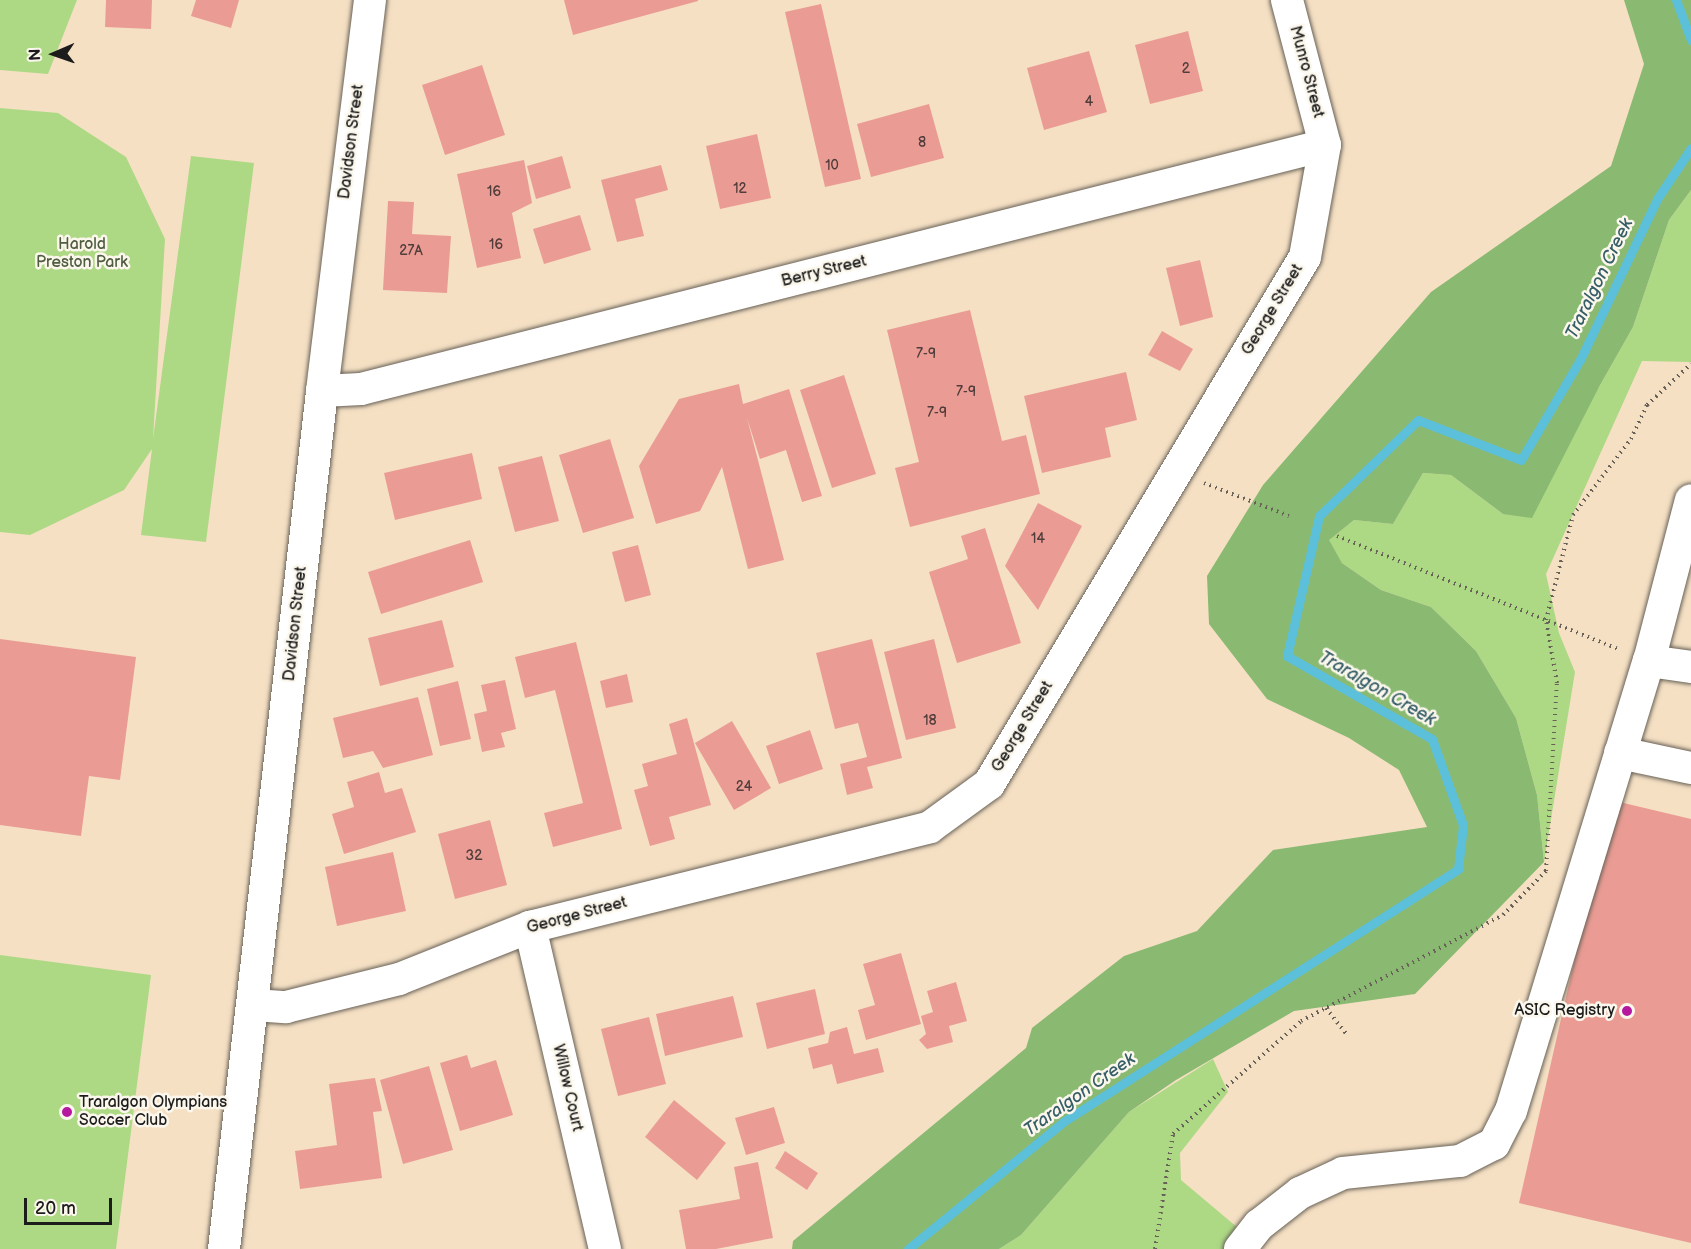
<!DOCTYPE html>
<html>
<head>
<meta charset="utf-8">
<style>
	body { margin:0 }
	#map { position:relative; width:1691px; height:1249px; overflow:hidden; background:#f5e0c4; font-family:"Balsamiq Sans",sans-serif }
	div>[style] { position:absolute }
	.green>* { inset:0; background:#add985 }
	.forest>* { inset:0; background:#8ab972 }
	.stream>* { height:9px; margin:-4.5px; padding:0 4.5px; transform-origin:4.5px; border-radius:4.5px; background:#5cc0da }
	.building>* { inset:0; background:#ea9c94 }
	.path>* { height:4px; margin-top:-2px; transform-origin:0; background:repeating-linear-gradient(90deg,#686157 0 1.5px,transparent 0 6px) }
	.roads { filter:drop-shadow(0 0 2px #686157) drop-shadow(0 0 2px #686157) }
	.minor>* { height:32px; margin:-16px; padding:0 16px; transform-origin:16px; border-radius:16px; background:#fff }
	.dots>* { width:16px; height:16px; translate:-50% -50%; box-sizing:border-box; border:3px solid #fbf7ec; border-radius:50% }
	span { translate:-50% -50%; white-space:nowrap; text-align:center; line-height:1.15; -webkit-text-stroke:5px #fbf7ec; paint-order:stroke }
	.number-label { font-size:14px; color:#503c3a }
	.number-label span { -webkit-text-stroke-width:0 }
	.street-label { font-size:16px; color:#1c1c1c }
	.park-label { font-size:16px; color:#4f5e41 }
	.poi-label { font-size:16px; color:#1c1c1c }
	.right { translate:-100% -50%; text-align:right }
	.left { translate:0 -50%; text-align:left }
	.water-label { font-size:18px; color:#365e68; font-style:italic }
	.north { position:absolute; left:24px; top:24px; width:60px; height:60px; -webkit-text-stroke:4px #fbf7ec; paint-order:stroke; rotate:268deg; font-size:16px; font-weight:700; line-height:24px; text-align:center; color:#1c1c1c }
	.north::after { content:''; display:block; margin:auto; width:21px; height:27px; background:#1c1c1c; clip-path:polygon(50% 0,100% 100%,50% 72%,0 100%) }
	.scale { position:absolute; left:24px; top:1198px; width:88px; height:27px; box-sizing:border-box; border:3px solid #1c1c1c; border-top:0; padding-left:8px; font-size:18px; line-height:21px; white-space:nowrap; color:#1c1c1c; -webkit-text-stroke:4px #fbf7ec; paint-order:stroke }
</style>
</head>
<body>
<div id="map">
	<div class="green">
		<div style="clip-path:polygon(0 0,77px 0,48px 74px,0 70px)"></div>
		<div style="clip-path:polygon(0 108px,58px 113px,126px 157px,165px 239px,153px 439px,191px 156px,254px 163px,206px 542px,141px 535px,152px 449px,124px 490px,30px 535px,0 532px)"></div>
		<div style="clip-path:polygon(1691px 190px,1691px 362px,1642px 361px,1546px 574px,1559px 633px,1575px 672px,1544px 862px,1537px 795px,1516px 718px,1476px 651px,1431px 607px,1381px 590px,1342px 563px,1328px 540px,1354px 520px,1393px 524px,1423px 473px,1451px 475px,1503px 514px,1599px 387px,1633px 327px,1669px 220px)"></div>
		<div style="clip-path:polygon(0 955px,151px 975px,116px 1249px,0 1249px)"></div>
		<div style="clip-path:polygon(1213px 1059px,1228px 1092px,1180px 1153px,1181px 1180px,1244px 1233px,1234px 1249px,999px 1249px,1021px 1235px,1129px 1112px)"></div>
	</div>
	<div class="forest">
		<div style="clip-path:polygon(1624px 0,1691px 0,1691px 190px,1669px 220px,1633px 327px,1599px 387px,1532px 518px,1503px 514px,1451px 475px,1423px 473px,1393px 524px,1354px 520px,1329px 540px,1342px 563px,1381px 590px,1431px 607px,1476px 651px,1516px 718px,1537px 795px,1544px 862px,1415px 994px,1294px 1011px,1176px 1080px,1129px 1112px,1021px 1235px,999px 1249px,792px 1249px,793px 1241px,1026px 1048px,1032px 1028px,1124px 956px,1197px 931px,1273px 850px,1427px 827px,1399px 770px,1349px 738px,1267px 699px,1209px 624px,1207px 576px,1263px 485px,1431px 292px,1611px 166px,1644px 64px)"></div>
	</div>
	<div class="stream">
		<div style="left:1676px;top:0;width:43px;rotate:69.4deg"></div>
		<div style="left:908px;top:1249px;width:200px;rotate:-39.3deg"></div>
		<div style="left:1063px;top:1122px;width:469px;rotate:-32.6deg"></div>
		<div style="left:1458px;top:869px;width:44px;rotate:-83.5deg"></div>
		<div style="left:1463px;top:825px;width:91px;rotate:-109.8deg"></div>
		<div style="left:1432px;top:739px;width:167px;rotate:-150.2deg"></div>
		<div style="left:1287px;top:656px;width:144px;rotate:-77.1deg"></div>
		<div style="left:1319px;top:516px;width:138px;rotate:-44.1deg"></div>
		<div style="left:1418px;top:420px;width:110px;rotate:21.2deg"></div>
		<div style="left:1521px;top:460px;width:116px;rotate:-59.5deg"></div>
		<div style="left:1580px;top:360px;width:178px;rotate:-64.4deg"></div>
		<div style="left:1657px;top:199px;width:61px;rotate:-56.3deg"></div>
	</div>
	<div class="building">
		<div style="clip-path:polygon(106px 0,152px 0,151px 29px,105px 27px)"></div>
		<div style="clip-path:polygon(196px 0,239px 0,231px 28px,191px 16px)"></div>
		<div style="clip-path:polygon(564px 0,698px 0,698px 1px,573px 35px)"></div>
		<div style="clip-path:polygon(821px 4px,861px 179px,825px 187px,785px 12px)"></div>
		<div style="clip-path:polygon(1188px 31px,1203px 91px,1150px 104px,1135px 45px)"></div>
		<div style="clip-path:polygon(1089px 51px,1107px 112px,1044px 130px,1027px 68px)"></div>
		<div style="clip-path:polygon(482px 65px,505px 135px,445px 155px,422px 85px)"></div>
		<div style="clip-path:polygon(929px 104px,944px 158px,871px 177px,857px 124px)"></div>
		<div style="clip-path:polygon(757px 134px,771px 198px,720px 209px,706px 146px)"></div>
		<div style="clip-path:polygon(562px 156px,571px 188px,536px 199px,527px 166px)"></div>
		<div style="clip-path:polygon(524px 160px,532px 203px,512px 213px,521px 258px,477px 268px,457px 174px)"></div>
		<div style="clip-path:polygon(661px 165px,668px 190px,635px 199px,644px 236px,617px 242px,601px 180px)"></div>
		<div style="clip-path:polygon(388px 201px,414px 202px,412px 234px,451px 236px,447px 293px,383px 290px)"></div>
		<div style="clip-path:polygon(580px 215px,591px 250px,544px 264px,533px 229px)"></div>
		<div style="clip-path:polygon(1200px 260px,1213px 317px,1180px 326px,1166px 268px)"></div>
		<div style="clip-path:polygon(970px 310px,1002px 441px,1026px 435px,1040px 494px,910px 527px,895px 468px,919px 462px,887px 330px)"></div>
		<div style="clip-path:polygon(1162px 331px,1193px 349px,1180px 371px,1148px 355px)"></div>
		<div style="clip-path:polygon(1126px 372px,1137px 420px,1105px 428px,1111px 457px,1042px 473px,1024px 396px)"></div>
		<div style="clip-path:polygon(844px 375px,876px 474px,832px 488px,800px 390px)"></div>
		<div style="clip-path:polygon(739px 384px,743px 404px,789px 389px,822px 496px,802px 502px,786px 450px,760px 459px,747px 418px,784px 560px,748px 569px,722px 467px,700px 511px,656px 524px,639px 466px,679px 399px)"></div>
		<div style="clip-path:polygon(610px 439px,634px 518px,583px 533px,559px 455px)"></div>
		<div style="clip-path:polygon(472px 453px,482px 499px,395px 520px,384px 473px)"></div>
		<div style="clip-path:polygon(542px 456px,559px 521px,515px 532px,498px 467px)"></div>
		<div style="clip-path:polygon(1038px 503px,1082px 526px,1038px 610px,1005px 566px)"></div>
		<div style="clip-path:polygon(985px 528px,1021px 643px,957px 663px,929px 572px,968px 559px,961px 536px)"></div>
		<div style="clip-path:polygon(470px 540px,483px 582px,381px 614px,368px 572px)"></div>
		<div style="clip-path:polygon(638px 545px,651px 595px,625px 602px,612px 552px)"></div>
		<div style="clip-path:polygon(442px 620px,454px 667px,380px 686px,368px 638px)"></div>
		<div style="clip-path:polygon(0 639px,136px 657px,120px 780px,89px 776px,81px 836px,0 825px)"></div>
		<div style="clip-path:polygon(872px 639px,902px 758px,867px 767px,873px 788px,847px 795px,840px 764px,867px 757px,858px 723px,835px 729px,816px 653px)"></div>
		<div style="clip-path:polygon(934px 639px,956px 728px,906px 740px,884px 652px)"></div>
		<div style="clip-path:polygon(576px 642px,622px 829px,553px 847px,544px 813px,583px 803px,555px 690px,525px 698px,515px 657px)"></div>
		<div style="clip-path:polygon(627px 674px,633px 702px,606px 708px,600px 681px)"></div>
		<div style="clip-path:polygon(505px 680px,516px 729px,501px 733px,505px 747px,482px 752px,474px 714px,487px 711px,481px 685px)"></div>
		<div style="clip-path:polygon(458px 681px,471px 739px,440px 746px,427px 689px)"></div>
		<div style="clip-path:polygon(418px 697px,433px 755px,383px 768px,373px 751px,343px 758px,333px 718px)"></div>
		<div style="clip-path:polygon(687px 718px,711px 805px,669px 817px,675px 839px,650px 846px,634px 790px,648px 786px,642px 764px,677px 754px,669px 724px)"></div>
		<div style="clip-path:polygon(732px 721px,771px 788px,734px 810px,695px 743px)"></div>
		<div style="clip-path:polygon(810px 730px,823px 769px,779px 784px,766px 746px)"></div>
		<div style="clip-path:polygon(379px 772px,385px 793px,402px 788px,416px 832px,344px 854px,332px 814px,354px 807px,347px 782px)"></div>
		<div style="clip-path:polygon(1611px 800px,1691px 819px,1691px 1243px,1519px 1203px)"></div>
		<div style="clip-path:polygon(490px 820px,507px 885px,455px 899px,438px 834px)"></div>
		<div style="clip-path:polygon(393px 852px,406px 911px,337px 926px,325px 867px)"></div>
		<div style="clip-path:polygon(901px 953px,921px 1024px,866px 1040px,858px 1010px,875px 1005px,863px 964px)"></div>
		<div style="clip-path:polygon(956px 982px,967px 1021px,949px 1026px,953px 1042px,927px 1049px,919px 1040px,926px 1034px,921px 1016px,933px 1012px,927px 991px)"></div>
		<div style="clip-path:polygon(815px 989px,825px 1034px,767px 1049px,756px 1003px)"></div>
		<div style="clip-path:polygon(733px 996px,743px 1037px,665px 1056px,656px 1014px)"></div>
		<div style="clip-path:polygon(649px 1017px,666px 1084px,618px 1096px,601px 1029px)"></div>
		<div style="clip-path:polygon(847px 1027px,854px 1054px,878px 1048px,884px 1072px,837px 1084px,832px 1064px,813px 1069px,808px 1048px,828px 1043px,830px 1032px)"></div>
		<div style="clip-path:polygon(467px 1055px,471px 1068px,496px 1060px,513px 1115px,460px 1131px,440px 1063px)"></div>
		<div style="clip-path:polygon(429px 1066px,453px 1150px,403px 1164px,380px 1080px)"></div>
		<div style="clip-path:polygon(375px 1078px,382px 1111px,373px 1112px,382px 1178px,300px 1189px,295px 1151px,337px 1145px,329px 1084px)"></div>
		<div style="clip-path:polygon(674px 1100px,726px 1143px,697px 1180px,645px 1137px)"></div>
		<div style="clip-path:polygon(774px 1107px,785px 1143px,746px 1155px,735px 1118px)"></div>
		<div style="clip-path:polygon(785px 1151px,818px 1173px,807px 1190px,775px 1168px)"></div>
		<div style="clip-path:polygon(758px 1162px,773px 1238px,716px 1249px,686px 1249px,679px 1210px,740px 1199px,734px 1167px)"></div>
	</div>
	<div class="path">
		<div style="left:1204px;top:483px;width:91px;rotate:21.2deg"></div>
		<div style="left:1337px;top:536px;width:305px;rotate:21.9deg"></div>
		<div style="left:1326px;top:1008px;width:34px;rotate:52deg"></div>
		<div style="left:1155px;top:1249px;width:116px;rotate:-81.1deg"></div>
		<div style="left:1173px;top:1134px;width:171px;rotate:-41.4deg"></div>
		<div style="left:1301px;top:1021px;width:228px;rotate:-27.7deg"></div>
		<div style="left:1503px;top:915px;width:62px;rotate:-45.7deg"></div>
		<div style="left:1546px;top:871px;width:188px;rotate:-86.7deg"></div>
		<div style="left:1557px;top:683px;width:64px;rotate:-99.9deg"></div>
		<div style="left:1546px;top:620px;width:108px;rotate:-75.6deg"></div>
		<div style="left:1573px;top:515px;width:96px;rotate:-52.7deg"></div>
		<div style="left:1631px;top:439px;width:38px;rotate:-65deg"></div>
		<div style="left:1647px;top:405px;width:60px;rotate:-43deg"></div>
	</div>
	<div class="roads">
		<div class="minor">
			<div style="left:322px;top:391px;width:39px;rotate:-3deg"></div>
			<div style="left:361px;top:389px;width:994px;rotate:-14.2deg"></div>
			<div style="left:1649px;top:661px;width:42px;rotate:8.1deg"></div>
			<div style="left:1620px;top:753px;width:73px;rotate:11.9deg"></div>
			<div style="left:530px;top:927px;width:331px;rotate:76.9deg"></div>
			<div style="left:254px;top:1005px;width:32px;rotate:4deg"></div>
			<div style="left:286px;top:1007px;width:116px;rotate:-13.9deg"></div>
			<div style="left:399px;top:979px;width:141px;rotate:-21.7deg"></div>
			<div style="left:530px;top:927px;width:412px;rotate:-14deg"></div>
			<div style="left:930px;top:827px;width:73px;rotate:-36.1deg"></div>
			<div style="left:989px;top:784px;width:614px;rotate:-59.05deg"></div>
			<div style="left:1305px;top:257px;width:114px;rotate:-79.9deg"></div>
			<div style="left:1325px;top:145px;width:150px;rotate:-104.7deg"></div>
			<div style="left:224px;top:1249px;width:864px;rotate:-83.48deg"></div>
			<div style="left:322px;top:391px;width:394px;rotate:-83deg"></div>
			<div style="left:1240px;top:1249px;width:31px;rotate:-52deg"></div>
			<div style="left:1259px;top:1225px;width:52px;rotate:-38deg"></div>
			<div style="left:1300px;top:1193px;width:47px;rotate:-24.9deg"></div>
			<div style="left:1343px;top:1173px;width:118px;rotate:-5.9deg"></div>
			<div style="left:1460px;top:1161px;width:38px;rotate:-27deg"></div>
			<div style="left:1494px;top:1144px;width:37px;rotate:-63deg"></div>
			<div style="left:1511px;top:1111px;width:471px;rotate:-73deg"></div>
			<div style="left:1649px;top:661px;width:166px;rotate:-75.4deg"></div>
		</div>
	</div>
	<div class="dots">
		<div style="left:1627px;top:1011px;background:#b5179e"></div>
		<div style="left:67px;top:1112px;background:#b5179e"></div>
	</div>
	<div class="number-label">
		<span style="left:1186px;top:69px">2</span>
		<span style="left:1089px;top:102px">4</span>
		<span style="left:922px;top:143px">8</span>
		<span style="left:832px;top:166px">10</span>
		<span style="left:740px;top:189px">12</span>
		<span style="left:494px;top:192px">16</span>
		<span style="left:496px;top:245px">16</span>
		<span style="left:411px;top:251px">27A</span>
		<span style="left:926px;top:354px">7-9</span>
		<span style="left:966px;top:392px">7-9</span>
		<span style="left:937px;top:413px">7-9</span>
		<span style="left:1038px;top:539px">14</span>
		<span style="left:930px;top:721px">18</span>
		<span style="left:744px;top:787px">24</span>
		<span style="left:474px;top:856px">32</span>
	</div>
	<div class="street-label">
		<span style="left:1306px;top:72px;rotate:75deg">Munro Street</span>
		<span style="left:352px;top:142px;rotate:-83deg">Davidson Street</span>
		<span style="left:824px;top:272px;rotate:-14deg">Berry Street</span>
		<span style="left:1273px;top:310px;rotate:-59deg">George Street</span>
		<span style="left:296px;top:624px;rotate:-84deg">Davidson Street</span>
		<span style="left:1023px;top:727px;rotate:-59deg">George Street</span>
		<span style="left:577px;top:916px;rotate:-15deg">George Street</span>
		<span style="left:567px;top:1088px;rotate:77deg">Willow Court</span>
	</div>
	<div class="park-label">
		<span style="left:82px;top:254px">Harold<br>Preston Park</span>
	</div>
	<div class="poi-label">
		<span class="right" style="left:1615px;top:1011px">ASIC Registry</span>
		<span class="left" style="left:79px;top:1112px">Traralgon Olympians<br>Soccer Club</span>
	</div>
	<div class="water-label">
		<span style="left:1600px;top:279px;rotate:-64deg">Traralgon Creek</span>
		<span style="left:1377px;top:689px;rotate:30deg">Traralgon Creek</span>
		<span style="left:1080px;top:1095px;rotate:-35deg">Traralgon Creek</span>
	</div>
	<div class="north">N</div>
	<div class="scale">20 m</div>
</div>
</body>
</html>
